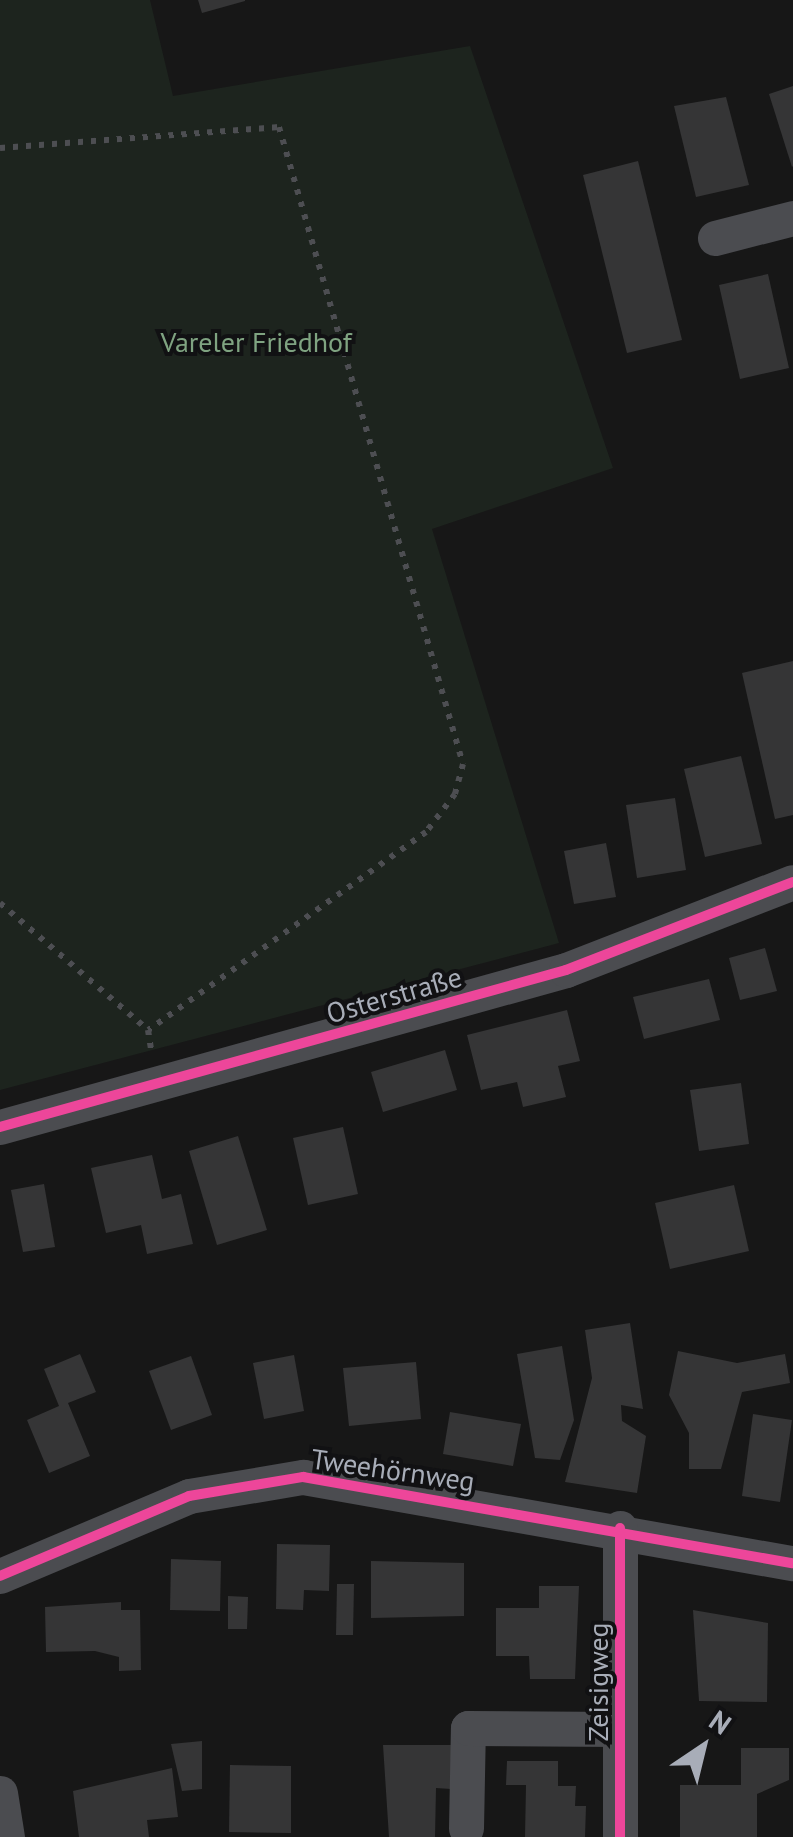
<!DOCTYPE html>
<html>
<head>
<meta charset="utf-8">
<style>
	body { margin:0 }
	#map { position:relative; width:793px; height:1837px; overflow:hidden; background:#171717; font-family:"PT Sans",sans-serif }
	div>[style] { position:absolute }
	.green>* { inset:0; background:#1d241e }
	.building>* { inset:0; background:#353536 }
	.path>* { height:6px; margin-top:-3px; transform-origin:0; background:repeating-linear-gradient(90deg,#4d4e52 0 5px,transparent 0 13px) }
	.minor>* { height:35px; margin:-17.5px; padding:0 17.5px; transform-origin:17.5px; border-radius:17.5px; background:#4b4c50 }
	.cycleway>* { height:10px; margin:-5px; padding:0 5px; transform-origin:5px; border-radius:5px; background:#ed469a }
	span { translate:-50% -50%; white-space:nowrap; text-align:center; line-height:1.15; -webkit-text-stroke:8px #111113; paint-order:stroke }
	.park-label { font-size:28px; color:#7fa381 }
	.street-label { font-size:28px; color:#a8adb8 }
	.north { position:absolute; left:653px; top:1697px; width:100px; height:100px; -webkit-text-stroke:8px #111113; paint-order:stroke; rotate:35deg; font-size:28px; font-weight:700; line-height:40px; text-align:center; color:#a8adb8 }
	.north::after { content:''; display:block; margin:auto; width:35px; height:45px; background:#a8adb8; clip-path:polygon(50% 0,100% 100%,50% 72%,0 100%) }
</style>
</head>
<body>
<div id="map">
	<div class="green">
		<div style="clip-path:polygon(0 0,150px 0,173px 96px,470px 46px,613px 468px,432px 529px,559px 943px,0 1090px)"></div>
	</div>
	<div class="building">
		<div style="clip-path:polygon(198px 0,245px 0,245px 1px,202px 13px)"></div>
		<div style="clip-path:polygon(793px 86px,793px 166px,792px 167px,769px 94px)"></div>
		<div style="clip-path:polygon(726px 97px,749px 185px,696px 197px,674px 106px)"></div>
		<div style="clip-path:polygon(638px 161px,682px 340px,627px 353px,583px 175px)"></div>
		<div style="clip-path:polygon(768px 274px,789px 368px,740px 379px,719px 285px)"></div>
		<div style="clip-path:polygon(793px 661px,793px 815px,775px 819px,742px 673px)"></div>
		<div style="clip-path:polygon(741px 756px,762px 844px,705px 857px,684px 769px)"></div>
		<div style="clip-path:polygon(675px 798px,686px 870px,637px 878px,626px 805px)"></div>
		<div style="clip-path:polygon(606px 843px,616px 897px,574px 904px,564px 851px)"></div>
		<div style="clip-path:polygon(765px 948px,777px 991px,740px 1000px,729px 958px)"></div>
		<div style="clip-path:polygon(709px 979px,720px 1020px,644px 1039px,633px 997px)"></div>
		<div style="clip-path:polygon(567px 1010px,580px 1061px,558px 1066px,566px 1097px,523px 1107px,517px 1082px,481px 1090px,467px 1035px)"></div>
		<div style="clip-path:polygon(445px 1050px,457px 1090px,383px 1112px,371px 1072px)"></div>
		<div style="clip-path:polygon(741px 1083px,749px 1144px,699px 1151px,690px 1090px)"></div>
		<div style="clip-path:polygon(343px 1127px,358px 1194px,308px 1205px,293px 1138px)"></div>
		<div style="clip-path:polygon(238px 1136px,267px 1230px,217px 1245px,189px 1151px)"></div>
		<div style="clip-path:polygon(152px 1155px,162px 1199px,181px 1194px,193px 1244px,147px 1254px,141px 1225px,106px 1233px,91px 1168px)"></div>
		<div style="clip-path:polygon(44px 1184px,55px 1247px,23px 1252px,11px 1190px)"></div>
		<div style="clip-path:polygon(734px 1185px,749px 1251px,670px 1269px,655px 1203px)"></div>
		<div style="clip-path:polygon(630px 1323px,643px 1409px,621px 1405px,622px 1421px,646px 1436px,637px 1493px,565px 1482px,592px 1378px,585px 1330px)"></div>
		<div style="clip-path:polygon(562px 1346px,574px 1420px,560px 1460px,535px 1458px,517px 1354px)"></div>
		<div style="clip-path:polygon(678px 1351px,737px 1363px,785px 1354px,790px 1383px,742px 1392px,721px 1469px,689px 1469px,689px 1433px,669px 1395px)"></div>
		<div style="clip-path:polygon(80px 1354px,96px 1392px,68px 1403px,90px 1456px,49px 1473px,27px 1420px,59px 1406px,44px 1369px)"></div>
		<div style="clip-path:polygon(294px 1355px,304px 1411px,264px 1419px,253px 1363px)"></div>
		<div style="clip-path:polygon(191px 1356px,212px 1415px,171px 1430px,149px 1371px)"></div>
		<div style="clip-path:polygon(416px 1362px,421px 1419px,349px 1426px,343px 1368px)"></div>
		<div style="clip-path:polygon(450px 1412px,521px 1424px,513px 1466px,443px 1454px)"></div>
		<div style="clip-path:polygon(753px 1414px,792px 1420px,780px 1502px,742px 1496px)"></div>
		<div style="clip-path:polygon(277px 1544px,330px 1545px,329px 1591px,304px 1590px,303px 1610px,276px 1609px)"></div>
		<div style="clip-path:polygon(171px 1559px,221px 1561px,220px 1611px,170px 1610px)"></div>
		<div style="clip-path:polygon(371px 1561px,464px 1563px,464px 1616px,371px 1618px)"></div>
		<div style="clip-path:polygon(337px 1584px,354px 1584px,353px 1635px,336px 1635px)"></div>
		<div style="clip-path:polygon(539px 1586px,579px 1586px,575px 1679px,530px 1679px,529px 1656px,496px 1656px,496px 1608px,539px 1608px)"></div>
		<div style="clip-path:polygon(228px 1596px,248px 1597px,247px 1629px,228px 1629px)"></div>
		<div style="clip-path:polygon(121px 1602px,121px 1610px,140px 1610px,141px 1670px,119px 1671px,119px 1657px,95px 1651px,46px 1652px,45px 1607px)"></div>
		<div style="clip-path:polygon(693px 1610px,768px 1623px,767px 1702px,699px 1701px)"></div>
		<div style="clip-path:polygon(202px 1741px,202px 1789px,182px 1791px,171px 1744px)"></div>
		<div style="clip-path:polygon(383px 1745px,452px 1745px,451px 1789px,436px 1788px,435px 1837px,389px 1837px)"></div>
		<div style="clip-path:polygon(741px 1748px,789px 1748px,789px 1780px,757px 1794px,757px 1837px,680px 1837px,680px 1785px,741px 1785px)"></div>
		<div style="clip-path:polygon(507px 1761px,558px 1761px,558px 1786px,576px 1786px,575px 1806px,586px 1806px,585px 1837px,525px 1837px,526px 1785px,506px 1785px)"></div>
		<div style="clip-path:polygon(230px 1765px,291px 1766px,291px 1833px,229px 1832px)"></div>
		<div style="clip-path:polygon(172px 1768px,178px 1817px,147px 1820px,149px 1837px,79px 1837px,73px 1791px)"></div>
	</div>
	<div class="path">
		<div style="left:0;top:148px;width:280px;rotate:-4.3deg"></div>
		<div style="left:279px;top:127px;width:663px;rotate:73.89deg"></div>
		<div style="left:463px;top:764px;width:31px;rotate:105deg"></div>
		<div style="left:455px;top:794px;width:48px;rotate:127.3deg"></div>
		<div style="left:426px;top:832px;width:341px;rotate:144.5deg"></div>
		<div style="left:148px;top:1030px;width:20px;rotate:81deg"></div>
		<div style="left:0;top:903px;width:195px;rotate:40.6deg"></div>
	</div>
	<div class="minor">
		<div style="left:715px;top:238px;width:81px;rotate:-14.4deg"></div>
		<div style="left:0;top:1127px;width:587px;rotate:-15.5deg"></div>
		<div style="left:566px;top:970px;width:243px;rotate:-21.2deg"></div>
		<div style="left:0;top:1576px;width:205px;rotate:-22.9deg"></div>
		<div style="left:189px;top:1496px;width:116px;rotate:-9.5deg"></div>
		<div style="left:303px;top:1477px;width:497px;rotate:10deg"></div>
		<div style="left:0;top:1793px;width:45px;rotate:81deg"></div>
		<div style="left:466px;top:1828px;width:100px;rotate:-88.9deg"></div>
		<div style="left:468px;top:1728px;width:152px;rotate:0.4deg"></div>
		<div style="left:620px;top:1837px;width:309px;rotate:-90deg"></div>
	</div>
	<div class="cycleway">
		<div style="left:0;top:1127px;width:587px;rotate:-15.5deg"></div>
		<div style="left:566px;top:970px;width:243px;rotate:-21.2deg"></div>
		<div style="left:0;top:1576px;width:205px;rotate:-22.9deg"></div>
		<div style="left:189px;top:1496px;width:116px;rotate:-9.5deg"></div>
		<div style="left:303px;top:1477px;width:497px;rotate:10deg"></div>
		<div style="left:620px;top:1837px;width:309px;rotate:-90deg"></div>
	</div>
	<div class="park-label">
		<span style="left:256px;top:342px">Vareler Friedhof</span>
	</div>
	<div class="street-label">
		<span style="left:394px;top:995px;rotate:-16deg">Osterstraße</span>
		<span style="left:393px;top:1470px;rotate:8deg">Tweehörnweg</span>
		<span style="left:598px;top:1682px;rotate:-90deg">Zeisigweg</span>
	</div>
	<div class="north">N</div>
</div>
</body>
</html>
